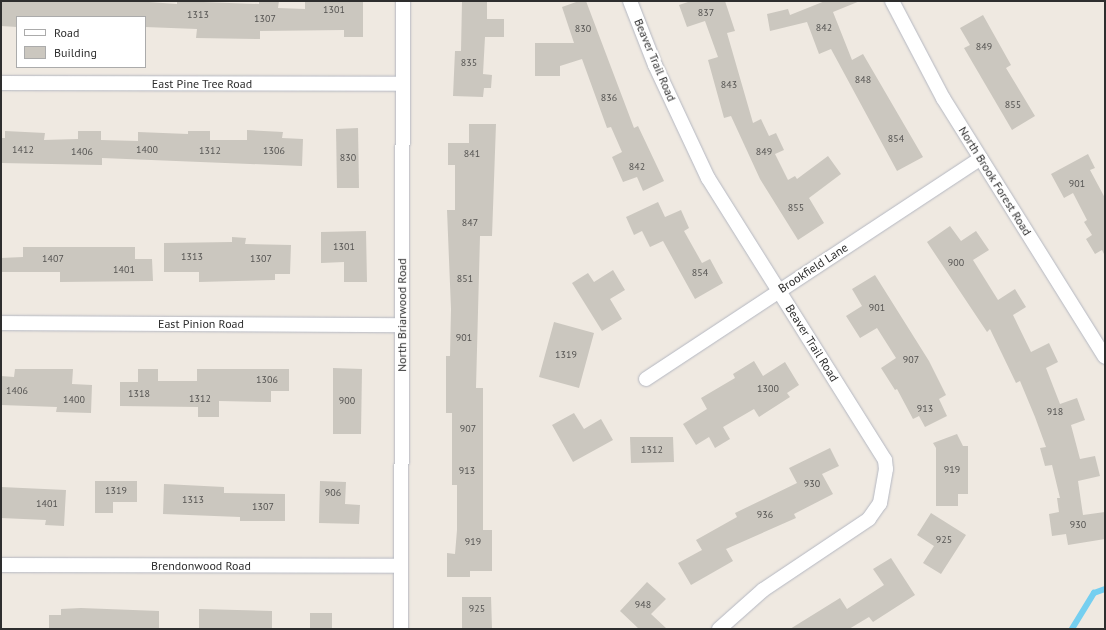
<!DOCTYPE html>
<html>
<head>
<meta charset="utf-8">
<style>
	body { margin:0 }
	#map { position:relative; width:1106px; height:630px; overflow:hidden; background:#efe9e1; font-family:"PT Sans",sans-serif }
	div>[style] { position:absolute }
	.stream>* { height:5.5px; margin:-2.75px; padding:0 2.75px; transform-origin:2.75px; border-radius:2.75px; background:#75cff0 }
	.building>* { inset:0; background:#cbc7bf }
	.roads { filter:drop-shadow(0 0 1px #b4b7c1) drop-shadow(0 0 1px #b4b7c1) }
	.minor>* { height:14px; margin:-7px; padding:0 7px; transform-origin:7px; border-radius:7px; background:#fff }
	span { translate:-50% -50%; white-space:nowrap; text-align:center; line-height:1.15; -webkit-text-stroke:4px #fff; paint-order:stroke }
	.number-label { font-size:10px; color:#555452 }
	.number-label span { -webkit-text-stroke-width:0 }
	.street-label { font-size:12px; color:#2e2e2e }
	.frame { position:absolute; inset:0; border:2px solid #2e2e2e; pointer-events:none }
	.legend { position:absolute; left:16px; top:16px; width:130px; height:52px; box-sizing:border-box; background:#fff; border:1px solid #ababab; margin:0; padding:5px 7px; list-style:none; font-size:12px; color:#2e2e2e }
	.legend li { display:flex; align-items:center; gap:8px; height:20px }
	.legend b { width:20px; border:1px solid #ababab }
</style>
</head>
<body>
<div id="map">
	<div class="stream">
		<div style="left:1072px;top:629px;width:42px;rotate:-58.6deg"></div>
		<div style="left:1094px;top:593px;width:12px;rotate:-20deg"></div>
	</div>
	<div class="building">
		<div style="clip-path:polygon(1px 1px,135px 1px,177px 4px,177px 1px,259px 4px,259px 1px,279px 1px,278px 8px,305px 9px,305px 1px,363px 1px,363px 37px,344px 37px,344px 30px,260px 31px,260px 39px,196px 38px,197px 29px,145px 27px,145px 17px,17px 17px,17px 27px,1px 26px)"></div>
		<div style="clip-path:polygon(462px 1px,487px 1px,487px 19px,504px 19px,504px 37px,485px 37px,483px 74px,492px 75px,491px 88px,484px 88px,483px 97px,453px 96px,455px 51px,461px 51px)"></div>
		<div style="clip-path:polygon(579px 1px,586px 1px,634px 128px,638px 126px,664px 181px,643px 191px,637px 177px,623px 182px,612px 157px,622px 152px,611px 127px,607px 128px,582px 59px,560px 66px,560px 76px,535px 76px,535px 43px,574px 43px,562px 7px)"></div>
		<div style="clip-path:polygon(691px 1px,725px 1px,735px 31px,727px 33px,753px 123px,761px 119px,769px 136px,776px 133px,784px 150px,775px 154px,788px 180px,795px 176px,797px 179px,828px 156px,841px 174px,809px 198px,824px 223px,798px 240px,760px 179px,731px 116px,724px 118px,708px 60px,718px 57px,705px 21px,687px 27px,679px 5px)"></div>
		<div style="clip-path:polygon(825px 1px,860px 1px,833px 12px,852px 60px,863px 54px,923px 157px,897px 171px,831px 49px,819px 54px,807px 22px,770px 31px,767px 14px,788px 9px,790px 15px)"></div>
		<div style="clip-path:polygon(983px 15px,1011px 65px,1006px 68px,1035px 116px,1012px 130px,964px 48px,970px 45px,960px 28px)"></div>
		<div style="clip-path:polygon(469px 124px,496px 124px,492px 236px,480px 236px,476px 388px,483px 388px,483px 530px,492px 530px,492px 571px,470px 571px,470px 577px,447px 577px,447px 553px,455px 554px,457px 530px,457px 485px,452px 485px,452px 413px,446px 413px,446px 356px,450px 356px,451px 309px,447px 210px,455px 210px,455px 165px,448px 165px,448px 143px,469px 143px)"></div>
		<div style="clip-path:polygon(358px 128px,359px 188px,337px 188px,336px 129px)"></div>
		<div style="clip-path:polygon(247px 130px,283px 132px,282px 138px,303px 139px,302px 166px,102px 158px,102px 165px,1px 163px,1px 138px,5px 138px,5px 131px,45px 133px,44px 140px,78px 139px,78px 131px,101px 131px,101px 140px,138px 141px,138px 132px,188px 134px,188px 131px,210px 131px,210px 140px,247px 140px)"></div>
		<div style="clip-path:polygon(1088px 154px,1095px 168px,1090px 170px,1105px 198px,1105px 256px,1102px 250px,1095px 254px,1086px 239px,1092px 235px,1084px 222px,1087px 220px,1073px 193px,1064px 198px,1051px 174px)"></div>
		<div style="clip-path:polygon(658px 202px,665px 217px,681px 210px,689px 228px,684px 231px,702px 263px,710px 259px,723px 283px,695px 299px,663px 241px,650px 247px,642px 231px,634px 235px,626px 217px)"></div>
		<div style="clip-path:polygon(950px 226px,961px 241px,976px 231px,989px 250px,973px 260px,998px 300px,1015px 289px,1026px 307px,1013px 315px,1031px 352px,1049px 343px,1058px 362px,1046px 368px,1060px 404px,1077px 398px,1085px 420px,1071px 425px,1080px 459px,1095px 456px,1100px 476px,1078px 481px,1083px 515px,1105px 512px,1105px 539px,1068px 545px,1066px 534px,1052px 536px,1049px 514px,1059px 512px,1057px 498px,1060px 498px,1052px 465px,1045px 466px,1040px 448px,1046px 447px,1035px 417px,1020px 381px,1016px 383px,990px 329px,987px 332px,927px 242px)"></div>
		<div style="clip-path:polygon(366px 231px,367px 282px,344px 282px,344px 262px,321px 263px,321px 232px)"></div>
		<div style="clip-path:polygon(232px 237px,246px 238px,245px 244px,291px 245px,290px 274px,275px 274px,275px 280px,199px 282px,199px 272px,164px 272px,164px 243px,232px 242px)"></div>
		<div style="clip-path:polygon(23px 247px,135px 247px,135px 259px,152px 259px,153px 281px,60px 282px,60px 272px,1px 272px,1px 258px,23px 257px)"></div>
		<div style="clip-path:polygon(613px 270px,625px 290px,610px 299px,622px 319px,602px 331px,572px 283px,588px 273px,594px 282px)"></div>
		<div style="clip-path:polygon(875px 275px,929px 361px,946px 395px,939px 399px,947px 416px,925px 427px,919px 416px,913px 419px,897px 389px,895px 390px,881px 368px,896px 358px,877px 328px,860px 338px,846px 316px,862px 306px,852px 289px)"></div>
		<div style="clip-path:polygon(554px 322px,594px 333px,579px 388px,539px 377px)"></div>
		<div style="clip-path:polygon(754px 361px,763px 376px,785px 362px,799px 385px,787px 393px,790px 397px,759px 417px,754px 409px,723px 427px,730px 439px,715px 448px,709px 437px,696px 445px,683px 424px,707px 409px,701px 398px,735px 378px,733px 374px)"></div>
		<div style="clip-path:polygon(333px 368px,362px 369px,361px 434px,333px 434px)"></div>
		<div style="clip-path:polygon(15px 369px,73px 369px,72px 384px,92px 385px,91px 413px,56px 412px,57px 407px,1px 405px,1px 376px,14px 377px)"></div>
		<div style="clip-path:polygon(138px 369px,158px 369px,158px 381px,197px 381px,197px 369px,289px 369px,289px 391px,271px 391px,271px 402px,219px 401px,219px 417px,198px 417px,198px 407px,120px 406px,120px 382px,138px 382px)"></div>
		<div style="clip-path:polygon(574px 413px,584px 429px,601px 419px,613px 440px,573px 462px,552px 425px)"></div>
		<div style="clip-path:polygon(957px 434px,963px 446px,968px 446px,968px 494px,958px 494px,958px 506px,936px 506px,936px 448px,933px 443px)"></div>
		<div style="clip-path:polygon(630px 437px,673px 437px,674px 462px,631px 463px)"></div>
		<div style="clip-path:polygon(830px 448px,839px 466px,822px 474px,833px 494px,794px 514px,796px 518px,726px 549px,733px 561px,691px 585px,678px 563px,702px 550px,696px 540px,737px 517px,735px 513px,797px 483px,789px 468px)"></div>
		<div style="clip-path:polygon(95px 481px,137px 481px,137px 502px,113px 502px,113px 513px,95px 513px)"></div>
		<div style="clip-path:polygon(320px 481px,346px 482px,345px 504px,360px 505px,359px 524px,319px 523px)"></div>
		<div style="clip-path:polygon(164px 484px,224px 487px,224px 493px,285px 494px,285px 521px,240px 521px,240px 517px,163px 514px)"></div>
		<div style="clip-path:polygon(1px 487px,66px 490px,64px 526px,45px 525px,46px 520px,1px 518px)"></div>
		<div style="clip-path:polygon(931px 513px,966px 535px,941px 574px,923px 563px,934px 546px,917px 535px)"></div>
		<div style="clip-path:polygon(891px 558px,915px 595px,873px 622px,869px 617px,849px 629px,790px 629px,840px 598px,847px 609px,884px 585px,873px 569px)"></div>
		<div style="clip-path:polygon(647px 582px,666px 599px,651px 614px,667px 629px,639px 629px,620px 611px)"></div>
		<div style="clip-path:polygon(462px 597px,491px 597px,492px 629px,462px 629px)"></div>
		<div style="clip-path:polygon(81px 608px,159px 611px,159px 629px,49px 629px,49px 615px,61px 615px,61px 609px)"></div>
		<div style="clip-path:polygon(199px 609px,272px 611px,272px 629px,199px 629px)"></div>
		<div style="clip-path:polygon(310px 613px,332px 613px,332px 629px,310px 629px)"></div>
	</div>
	<div class="roads">
		<div class="minor">
			<div style="left:630px;top:1px;width:69px;rotate:68.7deg"></div>
			<div style="left:655px;top:65px;width:125px;rotate:64.9deg"></div>
			<div style="left:708px;top:178px;width:333px;rotate:57.9deg"></div>
			<div style="left:885px;top:460px;width:9px;rotate:84deg"></div>
			<div style="left:886px;top:469px;width:35px;rotate:100deg"></div>
			<div style="left:880px;top:503px;width:19px;rotate:125deg"></div>
			<div style="left:869px;top:519px;width:128px;rotate:146.2deg"></div>
			<div style="left:763px;top:590px;width:59px;rotate:138.4deg"></div>
			<div style="left:892px;top:1px;width:110px;rotate:62.3deg"></div>
			<div style="left:943px;top:98px;width:305px;rotate:58deg"></div>
			<div style="left:1px;top:83px;width:402px;rotate:0.1deg"></div>
			<div style="left:1px;top:323px;width:401px;rotate:0.3deg"></div>
			<div style="left:646px;top:379px;width:401px;rotate:-33.4deg"></div>
			<div style="left:1px;top:565px;width:400px;rotate:0.1deg"></div>
			<div style="left:401px;top:629px;width:628px;rotate:-89.82deg"></div>
		</div>
	</div>
	<div class="number-label">
		<span style="left:334px;top:10px">1301</span>
		<span style="left:706px;top:13px">837</span>
		<span style="left:198px;top:15px">1313</span>
		<span style="left:265px;top:19px">1307</span>
		<span style="left:824px;top:28px">842</span>
		<span style="left:583px;top:29px">830</span>
		<span style="left:984px;top:47px">849</span>
		<span style="left:469px;top:63px">835</span>
		<span style="left:863px;top:80px">848</span>
		<span style="left:729px;top:85px">843</span>
		<span style="left:609px;top:98px">836</span>
		<span style="left:1013px;top:105px">855</span>
		<span style="left:896px;top:139px">854</span>
		<span style="left:23px;top:150px">1412</span>
		<span style="left:147px;top:150px">1400</span>
		<span style="left:210px;top:151px">1312</span>
		<span style="left:274px;top:151px">1306</span>
		<span style="left:82px;top:152px">1406</span>
		<span style="left:764px;top:152px">849</span>
		<span style="left:472px;top:154px">841</span>
		<span style="left:348px;top:158px">830</span>
		<span style="left:637px;top:167px">842</span>
		<span style="left:1077px;top:184px">901</span>
		<span style="left:796px;top:208px">855</span>
		<span style="left:470px;top:223px">847</span>
		<span style="left:344px;top:247px">1301</span>
		<span style="left:192px;top:257px">1313</span>
		<span style="left:53px;top:259px">1407</span>
		<span style="left:261px;top:259px">1307</span>
		<span style="left:956px;top:263px">900</span>
		<span style="left:124px;top:270px">1401</span>
		<span style="left:700px;top:273px">854</span>
		<span style="left:465px;top:279px">851</span>
		<span style="left:877px;top:308px">901</span>
		<span style="left:464px;top:338px">901</span>
		<span style="left:566px;top:355px">1319</span>
		<span style="left:911px;top:360px">907</span>
		<span style="left:267px;top:380px">1306</span>
		<span style="left:768px;top:389px">1300</span>
		<span style="left:17px;top:391px">1406</span>
		<span style="left:139px;top:394px">1318</span>
		<span style="left:200px;top:399px">1312</span>
		<span style="left:74px;top:400px">1400</span>
		<span style="left:347px;top:401px">900</span>
		<span style="left:925px;top:409px">913</span>
		<span style="left:1055px;top:412px">918</span>
		<span style="left:468px;top:429px">907</span>
		<span style="left:652px;top:450px">1312</span>
		<span style="left:952px;top:470px">919</span>
		<span style="left:467px;top:471px">913</span>
		<span style="left:812px;top:484px">930</span>
		<span style="left:116px;top:491px">1319</span>
		<span style="left:333px;top:493px">906</span>
		<span style="left:193px;top:500px">1313</span>
		<span style="left:47px;top:504px">1401</span>
		<span style="left:263px;top:507px">1307</span>
		<span style="left:765px;top:515px">936</span>
		<span style="left:1078px;top:525px">930</span>
		<span style="left:944px;top:540px">925</span>
		<span style="left:473px;top:542px">919</span>
		<span style="left:643px;top:605px">948</span>
		<span style="left:477px;top:609px">925</span>
	</div>
	<div class="street-label">
		<span style="left:655px;top:60px;rotate:67deg">Beaver Trail Road</span>
		<span style="left:202px;top:84px">East Pine Tree Road</span>
		<span style="left:995px;top:181px;rotate:58deg">North Brook Forest Road</span>
		<span style="left:813px;top:268px;rotate:-33deg">Brookfield Lane</span>
		<span style="left:402px;top:315px;rotate:-90deg">North Briarwood Road</span>
		<span style="left:201px;top:324px">East Pinion Road</span>
		<span style="left:812px;top:343px;rotate:58deg">Beaver Trail Road</span>
		<span style="left:201px;top:566px">Brendonwood Road</span>
	</div>
	<div class="frame"></div>
	<ul class="legend">
	<li><b style="height:5px;background:#fff"></b>Road</li>
	<li><b style="height:11px;background:#cbc7bf"></b>Building</li>
	</ul>
</div>
</body>
</html>
